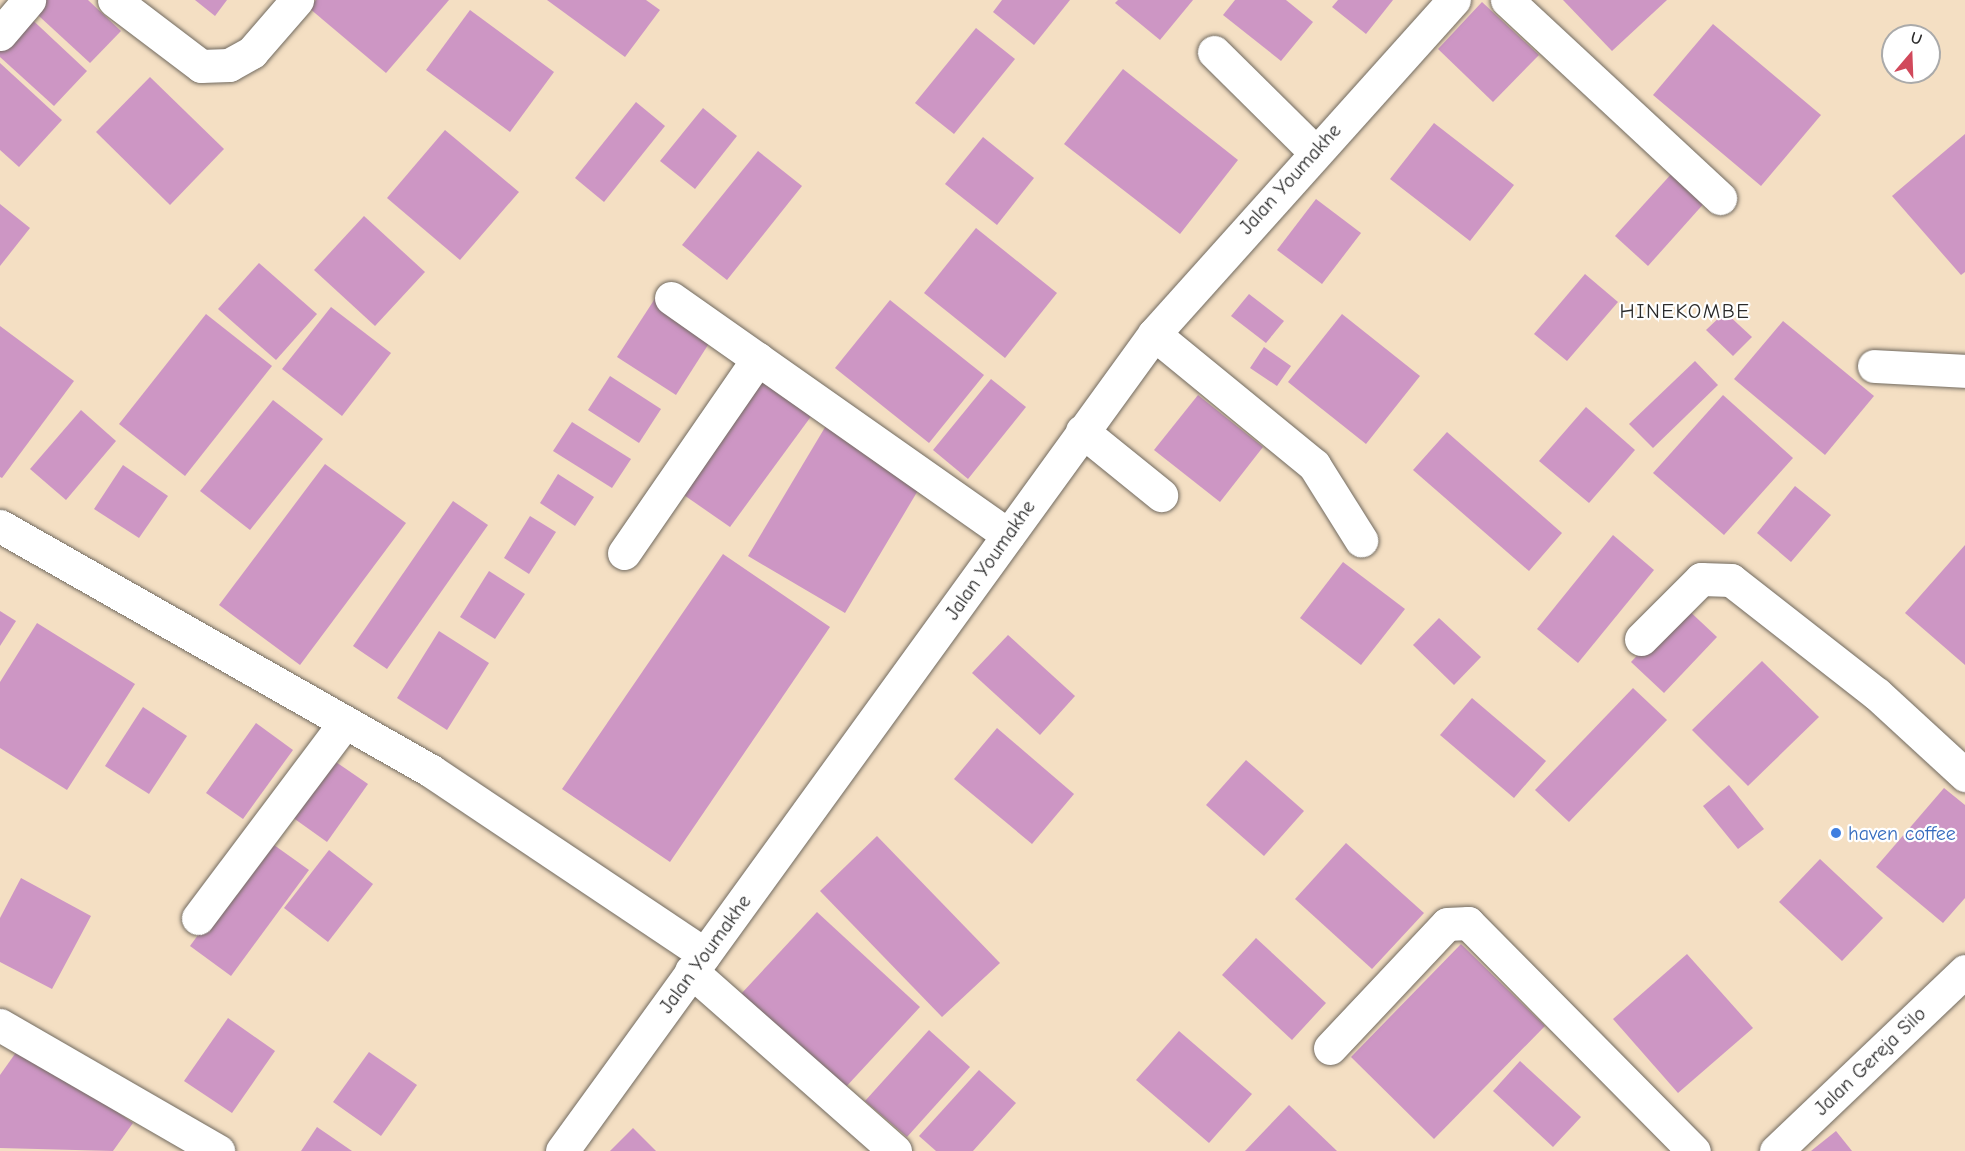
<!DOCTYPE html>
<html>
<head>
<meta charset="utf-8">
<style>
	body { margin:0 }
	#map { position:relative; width:1965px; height:1151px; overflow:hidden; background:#f4dfc3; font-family:"Comic Neue",sans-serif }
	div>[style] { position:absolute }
	.building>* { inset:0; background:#cd96c4 }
	.roads { filter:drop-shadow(0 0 2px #716a60) drop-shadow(0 0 2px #716a60) }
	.minor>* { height:33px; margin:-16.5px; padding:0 16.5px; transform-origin:16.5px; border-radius:16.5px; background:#fff }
	.dots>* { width:16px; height:16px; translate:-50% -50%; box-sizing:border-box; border:3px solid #fff; border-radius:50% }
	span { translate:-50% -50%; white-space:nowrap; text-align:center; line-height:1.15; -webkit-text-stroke:4.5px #fff; paint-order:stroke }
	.street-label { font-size:20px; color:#2b2b2b }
	.shop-label { font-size:20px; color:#366cbe }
	.left { translate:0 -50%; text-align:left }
	.neighbourhood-label { font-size:21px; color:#2b2b2b; letter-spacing:1.5px }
	.north { position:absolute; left:1881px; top:24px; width:60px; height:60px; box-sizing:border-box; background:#fff; border:2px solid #aaa; border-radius:50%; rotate:19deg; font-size:16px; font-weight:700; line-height:24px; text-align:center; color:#2b2b2b }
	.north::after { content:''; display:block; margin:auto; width:21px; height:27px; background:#d1495b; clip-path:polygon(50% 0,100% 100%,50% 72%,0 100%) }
</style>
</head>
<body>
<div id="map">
	<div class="building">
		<div style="clip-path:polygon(32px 0,88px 0,121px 31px,90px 63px,27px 5px)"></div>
		<div style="clip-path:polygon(195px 0,227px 0,215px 16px)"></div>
		<div style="clip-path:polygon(316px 0,449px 0,386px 73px,309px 8px)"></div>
		<div style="clip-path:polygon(547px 0,646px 0,660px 10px,625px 57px)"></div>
		<div style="clip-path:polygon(1002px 0,1070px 0,1034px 45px,993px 12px)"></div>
		<div style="clip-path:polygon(1118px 0,1193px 0,1160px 40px,1115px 3px)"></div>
		<div style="clip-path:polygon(1235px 0,1286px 0,1313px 22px,1281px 61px,1223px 15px)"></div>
		<div style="clip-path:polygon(1338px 0,1393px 0,1366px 34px,1332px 7px)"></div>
		<div style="clip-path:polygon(1563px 0,1667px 0,1612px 51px)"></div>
		<div style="clip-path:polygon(1482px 2px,1539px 55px,1493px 102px,1438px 49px)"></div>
		<div style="clip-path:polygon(470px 10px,554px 72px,510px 132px,426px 70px)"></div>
		<div style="clip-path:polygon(24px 12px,87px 71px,54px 106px,0 57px,0 39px)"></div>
		<div style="clip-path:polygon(1713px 24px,1821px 115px,1761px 186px,1653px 95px)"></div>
		<div style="clip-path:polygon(976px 28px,1015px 59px,954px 134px,915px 103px)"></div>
		<div style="clip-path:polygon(0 63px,62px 120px,19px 167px,0 150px)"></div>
		<div style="clip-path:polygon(1123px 69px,1238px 160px,1180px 234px,1064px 144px)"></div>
		<div style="clip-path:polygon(150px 77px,224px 149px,170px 205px,96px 132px)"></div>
		<div style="clip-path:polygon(636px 102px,665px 126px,604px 202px,575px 178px)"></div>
		<div style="clip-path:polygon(703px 108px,737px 136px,695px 189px,660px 161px)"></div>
		<div style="clip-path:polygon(1434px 123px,1514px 185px,1470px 241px,1390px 179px)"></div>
		<div style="clip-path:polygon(445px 130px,519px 192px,460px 260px,387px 198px)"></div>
		<div style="clip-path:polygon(1965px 134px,1965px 272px,1961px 275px,1892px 196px)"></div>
		<div style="clip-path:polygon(983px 137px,1034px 178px,997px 225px,945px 184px)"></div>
		<div style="clip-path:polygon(758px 151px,802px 186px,727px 280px,682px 245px)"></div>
		<div style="clip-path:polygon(1674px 171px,1707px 200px,1648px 266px,1615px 236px)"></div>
		<div style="clip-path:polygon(1316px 199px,1361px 233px,1322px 284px,1277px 250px)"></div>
		<div style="clip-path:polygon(0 204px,30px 228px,0 266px)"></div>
		<div style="clip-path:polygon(364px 216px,425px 272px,375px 326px,314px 270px)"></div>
		<div style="clip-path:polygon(976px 228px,1057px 293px,1005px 358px,924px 293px)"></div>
		<div style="clip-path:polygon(259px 263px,317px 314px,276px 360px,218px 309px)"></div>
		<div style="clip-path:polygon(1585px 274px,1618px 302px,1567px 361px,1534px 334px)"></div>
		<div style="clip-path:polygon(1249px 294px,1284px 321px,1266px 343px,1231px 316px)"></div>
		<div style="clip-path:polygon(656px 297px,715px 334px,676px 395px,617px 357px)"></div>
		<div style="clip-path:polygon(890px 300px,984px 375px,929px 443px,835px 368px)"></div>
		<div style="clip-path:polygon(331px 307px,391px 353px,342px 416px,282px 369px)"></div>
		<div style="clip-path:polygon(1725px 312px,1752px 337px,1733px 356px,1706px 330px)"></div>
		<div style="clip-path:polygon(206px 314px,272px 366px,185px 476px,119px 424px)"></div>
		<div style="clip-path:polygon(1342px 314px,1420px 376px,1366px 444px,1288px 382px)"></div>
		<div style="clip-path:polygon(1783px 321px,1874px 396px,1825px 455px,1734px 379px)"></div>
		<div style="clip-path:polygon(0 326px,74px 381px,2px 478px,0 477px)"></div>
		<div style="clip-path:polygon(1264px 347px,1291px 366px,1277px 386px,1250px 368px)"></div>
		<div style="clip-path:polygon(1695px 361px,1718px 385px,1653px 448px,1629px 424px)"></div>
		<div style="clip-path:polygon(610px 376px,661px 409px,639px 443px,588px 410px)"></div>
		<div style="clip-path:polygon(765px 376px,815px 411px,730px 527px,681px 493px)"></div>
		<div style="clip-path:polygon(991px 379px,1026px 407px,968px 479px,933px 450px)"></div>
		<div style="clip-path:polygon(1198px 395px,1263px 447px,1220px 502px,1154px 450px)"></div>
		<div style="clip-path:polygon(1723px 395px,1793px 458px,1724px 535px,1653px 473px)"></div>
		<div style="clip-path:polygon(273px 400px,323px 439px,250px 530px,200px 491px)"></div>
		<div style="clip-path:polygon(1586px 407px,1635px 450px,1589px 503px,1539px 461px)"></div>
		<div style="clip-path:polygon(81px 410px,116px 441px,66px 500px,30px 469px)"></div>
		<div style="clip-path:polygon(572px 422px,631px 459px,612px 488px,553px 451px)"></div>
		<div style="clip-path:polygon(827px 424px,923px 482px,845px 613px,748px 556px)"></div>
		<div style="clip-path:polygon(1447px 432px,1562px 533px,1529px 571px,1413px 470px)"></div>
		<div style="clip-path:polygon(325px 464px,406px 523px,300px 665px,219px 605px)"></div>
		<div style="clip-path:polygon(123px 465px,168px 496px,139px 538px,94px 509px)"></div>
		<div style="clip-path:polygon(558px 474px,594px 497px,575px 526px,540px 503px)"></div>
		<div style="clip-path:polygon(1795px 486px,1831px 515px,1791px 562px,1757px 533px)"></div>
		<div style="clip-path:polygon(453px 501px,488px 525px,387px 669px,353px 646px)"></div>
		<div style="clip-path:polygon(530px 516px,556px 532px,529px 574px,504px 558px)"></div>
		<div style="clip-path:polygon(1613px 535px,1654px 570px,1578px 663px,1537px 629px)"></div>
		<div style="clip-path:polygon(1965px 545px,1965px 665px,1905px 613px)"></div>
		<div style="clip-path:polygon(723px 554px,830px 627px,670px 862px,562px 789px)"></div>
		<div style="clip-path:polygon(1343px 562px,1405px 609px,1361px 665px,1300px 618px)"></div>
		<div style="clip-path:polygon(489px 571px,525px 594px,495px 639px,460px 617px)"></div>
		<div style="clip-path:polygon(1684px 606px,1717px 637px,1664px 693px,1631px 662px)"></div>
		<div style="clip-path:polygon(0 611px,16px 621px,0 646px)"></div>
		<div style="clip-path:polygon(1439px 618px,1481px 657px,1454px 685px,1413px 645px)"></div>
		<div style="clip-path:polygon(37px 623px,135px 684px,67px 790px,0 748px,0 682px)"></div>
		<div style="clip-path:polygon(439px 631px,489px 663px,447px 730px,397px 698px)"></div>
		<div style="clip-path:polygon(1008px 635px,1075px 696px,1040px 735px,972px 673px)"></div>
		<div style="clip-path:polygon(1762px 661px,1819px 717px,1748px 786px,1692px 730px)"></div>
		<div style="clip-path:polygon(1633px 688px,1667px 720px,1569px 822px,1535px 790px)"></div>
		<div style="clip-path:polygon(1472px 698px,1546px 761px,1514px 798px,1440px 735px)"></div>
		<div style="clip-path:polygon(143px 707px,187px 736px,149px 794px,105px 766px)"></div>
		<div style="clip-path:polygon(256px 723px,293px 750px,243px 819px,206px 793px)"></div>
		<div style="clip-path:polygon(997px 728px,1074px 794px,1032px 844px,954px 779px)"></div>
		<div style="clip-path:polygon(333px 760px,368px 784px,327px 842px,292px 817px)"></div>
		<div style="clip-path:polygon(1246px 760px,1304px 811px,1264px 856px,1206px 805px)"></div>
		<div style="clip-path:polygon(1729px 785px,1764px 829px,1738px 849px,1703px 806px)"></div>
		<div style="clip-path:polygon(1944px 788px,1965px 805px,1965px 898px,1943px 923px,1876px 867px)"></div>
		<div style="clip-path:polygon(877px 836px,1000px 963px,942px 1017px,820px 891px)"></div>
		<div style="clip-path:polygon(267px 840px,309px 870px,231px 976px,190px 946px)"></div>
		<div style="clip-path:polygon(1346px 843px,1424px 913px,1372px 969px,1295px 899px)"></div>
		<div style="clip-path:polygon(329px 850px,373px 884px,328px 942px,284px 908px)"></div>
		<div style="clip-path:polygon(1820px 859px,1883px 918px,1842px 961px,1779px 902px)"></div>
		<div style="clip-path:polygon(21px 878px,91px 916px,52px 989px,0 962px,0 918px)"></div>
		<div style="clip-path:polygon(817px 912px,920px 1007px,844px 1089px,741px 994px)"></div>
		<div style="clip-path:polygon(1256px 938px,1326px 1003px,1292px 1040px,1222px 975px)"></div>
		<div style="clip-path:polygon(1461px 944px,1545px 1026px,1434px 1139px,1351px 1057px)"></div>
		<div style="clip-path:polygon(1687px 954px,1753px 1028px,1678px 1093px,1613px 1019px)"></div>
		<div style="clip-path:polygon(228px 1018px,275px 1051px,232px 1113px,184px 1081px)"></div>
		<div style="clip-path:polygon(929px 1030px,970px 1067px,907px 1137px,865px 1101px)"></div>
		<div style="clip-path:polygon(1179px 1031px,1252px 1094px,1209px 1143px,1136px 1080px)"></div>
		<div style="clip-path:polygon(22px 1044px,133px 1123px,113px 1151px,0 1148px,0 1075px)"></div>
		<div style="clip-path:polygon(369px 1052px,417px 1085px,381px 1136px,333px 1102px)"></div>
		<div style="clip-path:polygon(1520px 1061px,1581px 1117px,1553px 1147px,1493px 1091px)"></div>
		<div style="clip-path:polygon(979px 1070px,1016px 1103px,973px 1151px,936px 1151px,919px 1136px)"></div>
		<div style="clip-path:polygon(1289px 1105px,1337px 1151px,1245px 1151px)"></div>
		<div style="clip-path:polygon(317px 1127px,352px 1151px,301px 1151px)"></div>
		<div style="clip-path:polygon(633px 1128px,656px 1151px,610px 1151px)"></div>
		<div style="clip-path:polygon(1836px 1131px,1852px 1151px,1811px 1151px)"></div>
	</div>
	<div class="roads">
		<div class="minor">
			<div style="left:114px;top:0;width:109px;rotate:37.2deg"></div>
			<div style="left:201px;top:66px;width:28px;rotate:-2deg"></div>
			<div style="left:229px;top:65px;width:26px;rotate:-29deg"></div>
			<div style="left:252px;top:52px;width:69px;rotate:-49.1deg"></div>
			<div style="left:1507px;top:0;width:291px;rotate:42.9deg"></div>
			<div style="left:0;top:34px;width:45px;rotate:-49.5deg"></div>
			<div style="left:1214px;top:52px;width:142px;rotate:44.7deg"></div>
			<div style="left:671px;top:298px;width:412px;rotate:35.1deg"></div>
			<div style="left:1154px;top:334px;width:207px;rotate:39.3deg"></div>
			<div style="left:1314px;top:465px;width:89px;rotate:57.9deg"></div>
			<div style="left:1874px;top:366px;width:91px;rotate:3.1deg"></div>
			<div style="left:1082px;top:431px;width:102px;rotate:39deg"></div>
			<div style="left:0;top:526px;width:496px;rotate:29.6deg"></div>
			<div style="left:431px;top:771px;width:329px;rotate:33.8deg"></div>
			<div style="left:624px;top:553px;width:236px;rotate:-55.4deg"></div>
			<div style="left:1641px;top:639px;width:85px;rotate:-45deg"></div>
			<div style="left:1701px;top:579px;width:30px;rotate:2deg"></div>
			<div style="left:1731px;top:580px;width:185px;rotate:38deg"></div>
			<div style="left:1877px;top:694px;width:120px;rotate:42.6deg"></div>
			<div style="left:198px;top:918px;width:241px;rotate:-53.1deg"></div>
			<div style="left:691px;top:971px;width:272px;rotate:41.4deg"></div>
			<div style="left:0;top:1025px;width:252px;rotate:30deg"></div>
			<div style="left:1330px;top:1048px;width:170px;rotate:-46.7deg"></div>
			<div style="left:1447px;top:924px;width:21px;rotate:-3deg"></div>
			<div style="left:1468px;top:923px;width:321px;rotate:45.3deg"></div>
			<div style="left:562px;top:1151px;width:1009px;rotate:-54.07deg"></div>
			<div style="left:1154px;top:334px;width:449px;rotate:-48.1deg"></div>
			<div style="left:1776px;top:1151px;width:261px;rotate:-43.6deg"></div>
		</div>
	</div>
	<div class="dots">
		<div style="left:1836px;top:833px;background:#3f7fe0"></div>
	</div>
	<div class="street-label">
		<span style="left:1290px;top:179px;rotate:-48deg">Jalan Youmakhe</span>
		<span style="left:990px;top:560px;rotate:-55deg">Jalan Youmakhe</span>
		<span style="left:705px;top:954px;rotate:-54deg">Jalan Youmakhe</span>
		<span style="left:1870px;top:1061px;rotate:-44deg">Jalan Gereja Silo</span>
	</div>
	<div class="shop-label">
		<span class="left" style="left:1848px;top:833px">haven coffee</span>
	</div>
	<div class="neighbourhood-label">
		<span style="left:1685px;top:311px">HINEKOMBE</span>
	</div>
	<div class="north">U</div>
</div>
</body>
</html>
